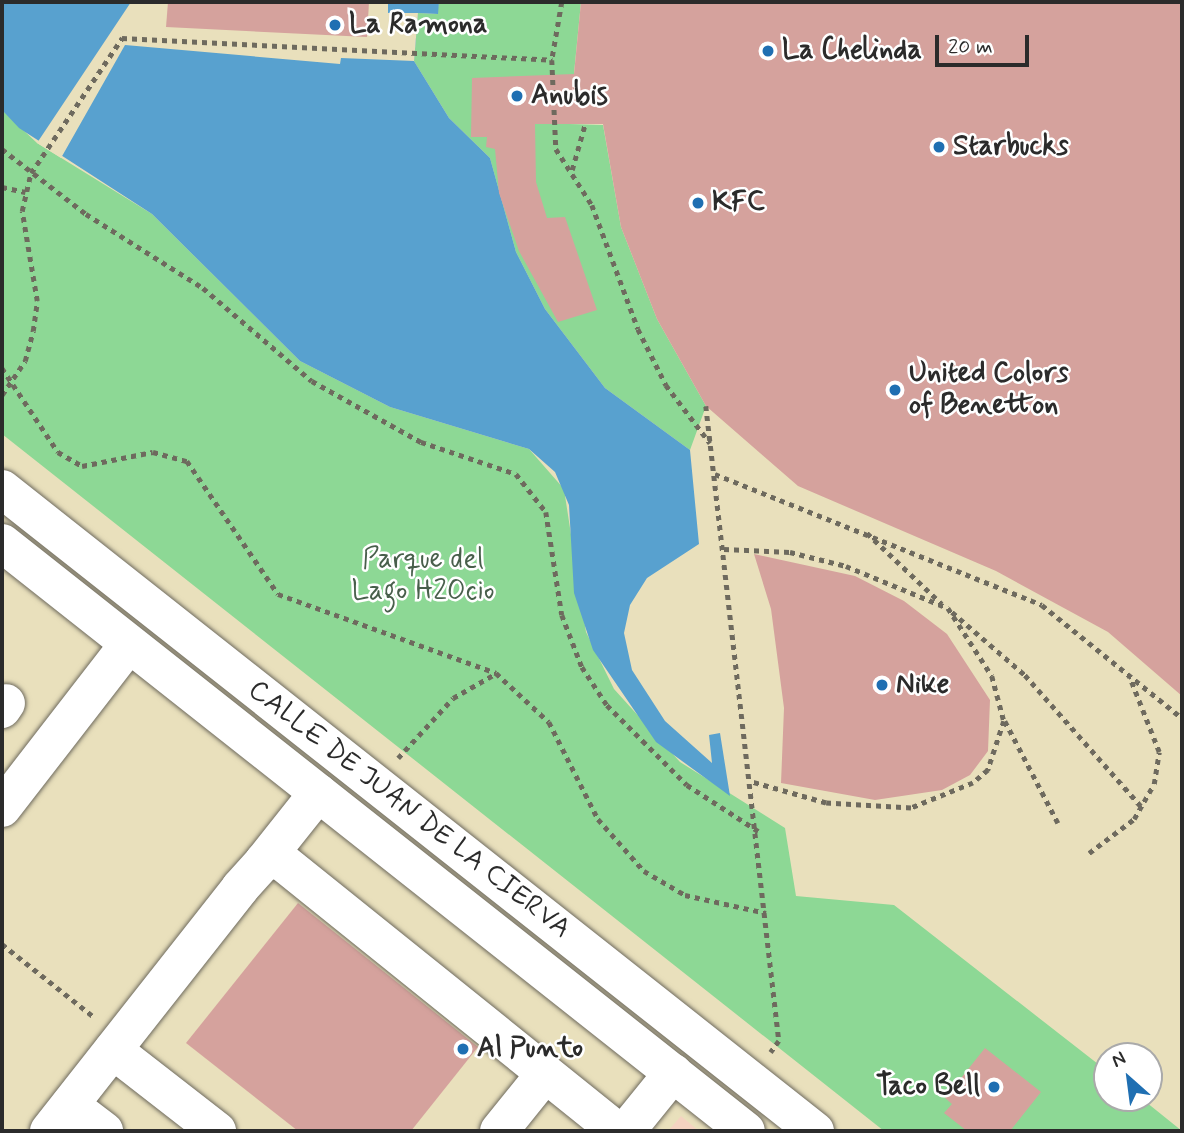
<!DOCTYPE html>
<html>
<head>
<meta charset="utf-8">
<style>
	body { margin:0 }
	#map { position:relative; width:1184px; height:1133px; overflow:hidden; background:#e9e0bc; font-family:Mynerve,sans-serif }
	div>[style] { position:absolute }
	.built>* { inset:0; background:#f4d3c1 }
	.green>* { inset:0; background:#8dd895 }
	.water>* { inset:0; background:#58a1cf }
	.pier>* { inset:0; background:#e9e0bc }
	.building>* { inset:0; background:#d5a29d }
	.path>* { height:4.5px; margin-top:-2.25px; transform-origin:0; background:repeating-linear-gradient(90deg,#6e6a5e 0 5px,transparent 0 10px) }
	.roads { filter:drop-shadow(0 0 2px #6e6a5e) drop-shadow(0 0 2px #6e6a5e) }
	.minor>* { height:38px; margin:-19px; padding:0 19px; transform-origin:19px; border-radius:19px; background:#fff }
	.dots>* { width:19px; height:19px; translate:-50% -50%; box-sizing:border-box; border:4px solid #fff; border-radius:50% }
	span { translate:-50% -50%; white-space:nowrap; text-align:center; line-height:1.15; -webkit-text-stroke:5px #fff; paint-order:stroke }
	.poi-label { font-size:28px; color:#2b2b2b; font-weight:700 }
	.left { translate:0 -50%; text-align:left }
	.right { translate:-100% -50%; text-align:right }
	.park-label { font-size:28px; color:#485f4b }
	.street-label { font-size:28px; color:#2b2b2b }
	.frame { position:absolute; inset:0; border:4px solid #2b2b2b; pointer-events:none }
	.north { position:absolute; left:1093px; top:1042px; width:70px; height:70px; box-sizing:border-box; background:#fff; border:2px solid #aaa; border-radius:50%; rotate:332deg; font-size:19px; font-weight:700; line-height:28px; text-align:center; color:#2b2b2b }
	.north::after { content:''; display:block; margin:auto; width:24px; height:32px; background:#1f6fb2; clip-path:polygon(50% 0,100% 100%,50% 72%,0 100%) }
	.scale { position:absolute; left:935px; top:35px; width:94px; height:32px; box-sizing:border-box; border:4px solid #2b2b2b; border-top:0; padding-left:9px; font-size:21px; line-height:24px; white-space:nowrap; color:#2b2b2b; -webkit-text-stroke:5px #fff; paint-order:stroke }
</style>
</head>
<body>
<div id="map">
	<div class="built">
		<div style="clip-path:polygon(681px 1116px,699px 1131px,668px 1131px)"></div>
	</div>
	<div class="green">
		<div style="clip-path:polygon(439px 2px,581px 2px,569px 124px,603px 125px,621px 227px,657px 319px,706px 406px,690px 450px,605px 388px,545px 309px,516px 252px,490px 158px,449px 118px,414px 61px,418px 13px,437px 14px)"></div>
		<div style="clip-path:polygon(2px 110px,37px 143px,152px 214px,300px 361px,390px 407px,529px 449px,564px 489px,586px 632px,614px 689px,680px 762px,785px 828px,796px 896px,894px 905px,1107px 1071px,1107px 1098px,1141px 1098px,1182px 1131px,884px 1131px,2px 434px)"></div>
	</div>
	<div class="water">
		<div style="clip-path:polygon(2px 2px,439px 2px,438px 14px,418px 13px,414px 61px,449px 118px,490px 158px,516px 252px,545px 309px,605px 388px,690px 450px,699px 544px,647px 578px,630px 605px,624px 633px,632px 670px,665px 721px,712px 763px,709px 735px,720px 733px,730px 796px,656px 742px,593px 650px,574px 593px,569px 505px,555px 472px,529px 449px,390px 407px,300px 361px,152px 214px,19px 128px,2px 110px)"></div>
	</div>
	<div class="pier">
		<div style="clip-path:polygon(131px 2px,388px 2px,388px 13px,418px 13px,414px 61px,341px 58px,340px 64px,125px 45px,61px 158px,37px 143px)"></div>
	</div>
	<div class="building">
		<div style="clip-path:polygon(168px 2px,369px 2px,367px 37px,166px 27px)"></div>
		<div style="clip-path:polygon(581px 2px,1182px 2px,1182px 696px,1108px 632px,996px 571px,798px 486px,706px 406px,657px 319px,621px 227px,603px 124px,535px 124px,536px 182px,547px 218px,565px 217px,597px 310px,558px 322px,519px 251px,499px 193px,495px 149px,486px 147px,487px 137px,471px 137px,472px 78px,574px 74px)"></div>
		<div style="clip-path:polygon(754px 554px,855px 576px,904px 601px,947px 634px,990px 700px,988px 751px,970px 775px,942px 790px,875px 800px,781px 783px,784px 708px,771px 609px)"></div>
		<div style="clip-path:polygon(298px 903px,478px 1047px,411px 1131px,298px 1131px,186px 1043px)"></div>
		<div style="clip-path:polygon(985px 1048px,1041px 1092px,1010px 1131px,967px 1131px,944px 1113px,952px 1104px,945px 1098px)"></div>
	</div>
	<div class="path">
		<div style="left:562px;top:2px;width:59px;rotate:99.8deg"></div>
		<div style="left:552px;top:60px;width:89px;rotate:87.4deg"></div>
		<div style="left:556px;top:149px;width:67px;rotate:57.3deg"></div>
		<div style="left:592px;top:205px;width:132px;rotate:69.6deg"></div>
		<div style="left:638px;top:329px;width:63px;rotate:63.4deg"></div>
		<div style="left:666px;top:385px;width:73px;rotate:52.8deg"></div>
		<div style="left:2px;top:149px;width:106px;rotate:37.7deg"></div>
		<div style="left:86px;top:214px;width:138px;rotate:32.3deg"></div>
		<div style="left:203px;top:288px;width:143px;rotate:40.5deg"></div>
		<div style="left:312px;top:381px;width:125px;rotate:29.2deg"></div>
		<div style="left:421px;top:442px;width:100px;rotate:18.6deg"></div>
		<div style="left:516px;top:474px;width:48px;rotate:51.7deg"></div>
		<div style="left:546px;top:512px;width:104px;rotate:81.2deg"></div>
		<div style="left:562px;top:615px;width:56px;rotate:69deg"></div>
		<div style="left:582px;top:667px;width:45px;rotate:56.7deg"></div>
		<div style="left:607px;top:705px;width:113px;rotate:45deg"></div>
		<div style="left:687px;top:785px;width:85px;rotate:32.9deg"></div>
		<div style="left:572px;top:170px;width:48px;rotate:-74.2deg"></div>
		<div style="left:2px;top:187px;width:24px;rotate:12deg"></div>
		<div style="left:2px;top:368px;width:101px;rotate:56.3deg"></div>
		<div style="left:58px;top:452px;width:28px;rotate:30deg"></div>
		<div style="left:82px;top:466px;width:72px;rotate:-11.2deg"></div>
		<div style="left:153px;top:452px;width:35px;rotate:15deg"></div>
		<div style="left:187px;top:461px;width:161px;rotate:55.6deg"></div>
		<div style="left:278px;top:594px;width:232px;rotate:19.9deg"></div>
		<div style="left:496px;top:673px;width:72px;rotate:42.8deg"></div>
		<div style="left:549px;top:722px;width:109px;rotate:63.2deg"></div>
		<div style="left:598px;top:819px;width:69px;rotate:48.5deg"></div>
		<div style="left:644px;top:871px;width:48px;rotate:30.3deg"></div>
		<div style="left:685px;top:895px;width:83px;rotate:12.5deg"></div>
		<div style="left:2px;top:395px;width:41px;rotate:-55.9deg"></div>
		<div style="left:25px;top:361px;width:31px;rotate:-75deg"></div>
		<div style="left:33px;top:331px;width:30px;rotate:-82deg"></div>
		<div style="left:37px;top:301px;width:91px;rotate:-99.5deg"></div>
		<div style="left:22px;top:211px;width:39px;rotate:-77deg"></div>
		<div style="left:31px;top:173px;width:163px;rotate:-56deg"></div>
		<div style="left:122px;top:38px;width:431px;rotate:2.9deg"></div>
		<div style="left:706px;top:406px;width:639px;rotate:83.44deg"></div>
		<div style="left:779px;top:1041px;width:14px;rotate:126deg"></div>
		<div style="left:715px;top:474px;width:352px;rotate:21.8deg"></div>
		<div style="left:1042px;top:605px;width:180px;rotate:38.9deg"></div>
		<div style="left:867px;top:533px;width:103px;rotate:43.4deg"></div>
		<div style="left:724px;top:549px;width:66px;rotate:2.6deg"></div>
		<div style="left:790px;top:552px;width:58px;rotate:14deg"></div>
		<div style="left:846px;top:566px;width:110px;rotate:22.4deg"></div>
		<div style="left:948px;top:608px;width:81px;rotate:57.1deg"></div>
		<div style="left:992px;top:676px;width:47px;rotate:75.1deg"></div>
		<div style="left:1004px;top:721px;width:52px;rotate:108.1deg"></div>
		<div style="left:988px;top:770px;width:20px;rotate:139deg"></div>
		<div style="left:973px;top:783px;width:67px;rotate:158deg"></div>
		<div style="left:911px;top:808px;width:85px;rotate:-176.6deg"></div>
		<div style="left:826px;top:803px;width:77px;rotate:-164.2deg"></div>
		<div style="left:952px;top:612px;width:96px;rotate:40.8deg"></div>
		<div style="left:1025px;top:675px;width:175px;rotate:48.5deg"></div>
		<div style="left:1005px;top:721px;width:115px;rotate:62.5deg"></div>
		<div style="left:398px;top:758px;width:81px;rotate:-47.5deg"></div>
		<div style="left:453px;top:698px;width:48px;rotate:-29.7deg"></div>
		<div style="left:1089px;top:853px;width:56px;rotate:-37.1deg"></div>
		<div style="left:1134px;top:819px;width:40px;rotate:-60.3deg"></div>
		<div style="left:1154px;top:784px;width:32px;rotate:-81deg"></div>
		<div style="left:1159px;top:752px;width:82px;rotate:-111.5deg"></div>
		<div style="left:2px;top:944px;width:117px;rotate:38.4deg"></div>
	</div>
	<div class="roads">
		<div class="minor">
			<div style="left:2px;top:489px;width:1036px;rotate:38.3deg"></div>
			<div style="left:2px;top:543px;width:948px;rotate:38.32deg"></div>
			<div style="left:2px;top:709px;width:7px;rotate:-56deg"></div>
			<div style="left:2px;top:808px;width:206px;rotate:-52.3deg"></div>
			<div style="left:264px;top:861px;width:87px;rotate:-51.5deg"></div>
			<div style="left:113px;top:1050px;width:132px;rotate:37.9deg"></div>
			<div style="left:70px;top:1105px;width:43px;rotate:37.4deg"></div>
			<div style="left:49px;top:1131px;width:309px;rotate:-51.8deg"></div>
			<div style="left:240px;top:888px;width:36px;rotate:-48deg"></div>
			<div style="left:264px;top:861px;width:16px;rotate:-4deg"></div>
			<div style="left:280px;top:860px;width:432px;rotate:38.8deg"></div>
			<div style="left:499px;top:1131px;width:73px;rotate:-51.1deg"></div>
			<div style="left:626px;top:1131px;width:75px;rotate:-51deg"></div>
		</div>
	</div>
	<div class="dots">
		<div style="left:335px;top:25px;background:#1f6fb2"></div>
		<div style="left:768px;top:51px;background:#1f6fb2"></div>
		<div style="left:517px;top:96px;background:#1f6fb2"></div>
		<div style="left:939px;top:147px;background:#1f6fb2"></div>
		<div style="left:698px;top:203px;background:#1f6fb2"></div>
		<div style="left:895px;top:390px;background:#1f6fb2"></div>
		<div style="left:882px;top:685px;background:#1f6fb2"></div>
		<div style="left:463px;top:1049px;background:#1f6fb2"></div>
		<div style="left:994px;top:1087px;background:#1f6fb2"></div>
	</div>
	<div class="poi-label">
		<span class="left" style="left:349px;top:25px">La Ramona</span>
		<span class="left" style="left:782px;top:51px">La Chelinda</span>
		<span class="left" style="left:531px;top:96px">Anubis</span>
		<span class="left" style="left:953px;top:147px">Starbucks</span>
		<span class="left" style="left:712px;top:203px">KFC</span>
		<span class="left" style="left:909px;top:390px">United Colors<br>of Benetton</span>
		<span class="left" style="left:896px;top:685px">Nike</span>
		<span class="left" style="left:477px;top:1049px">Al Punto</span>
		<span class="right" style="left:980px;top:1087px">Taco Bell</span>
	</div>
	<div class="park-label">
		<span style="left:423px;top:576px">Parque del<br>Lago H2Ocio</span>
	</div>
	<div class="street-label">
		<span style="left:409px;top:810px;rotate:38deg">CALLE DE JUAN DE LA CIERVA</span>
	</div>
	<div class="frame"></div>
	<div class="north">N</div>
	<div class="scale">20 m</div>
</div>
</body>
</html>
